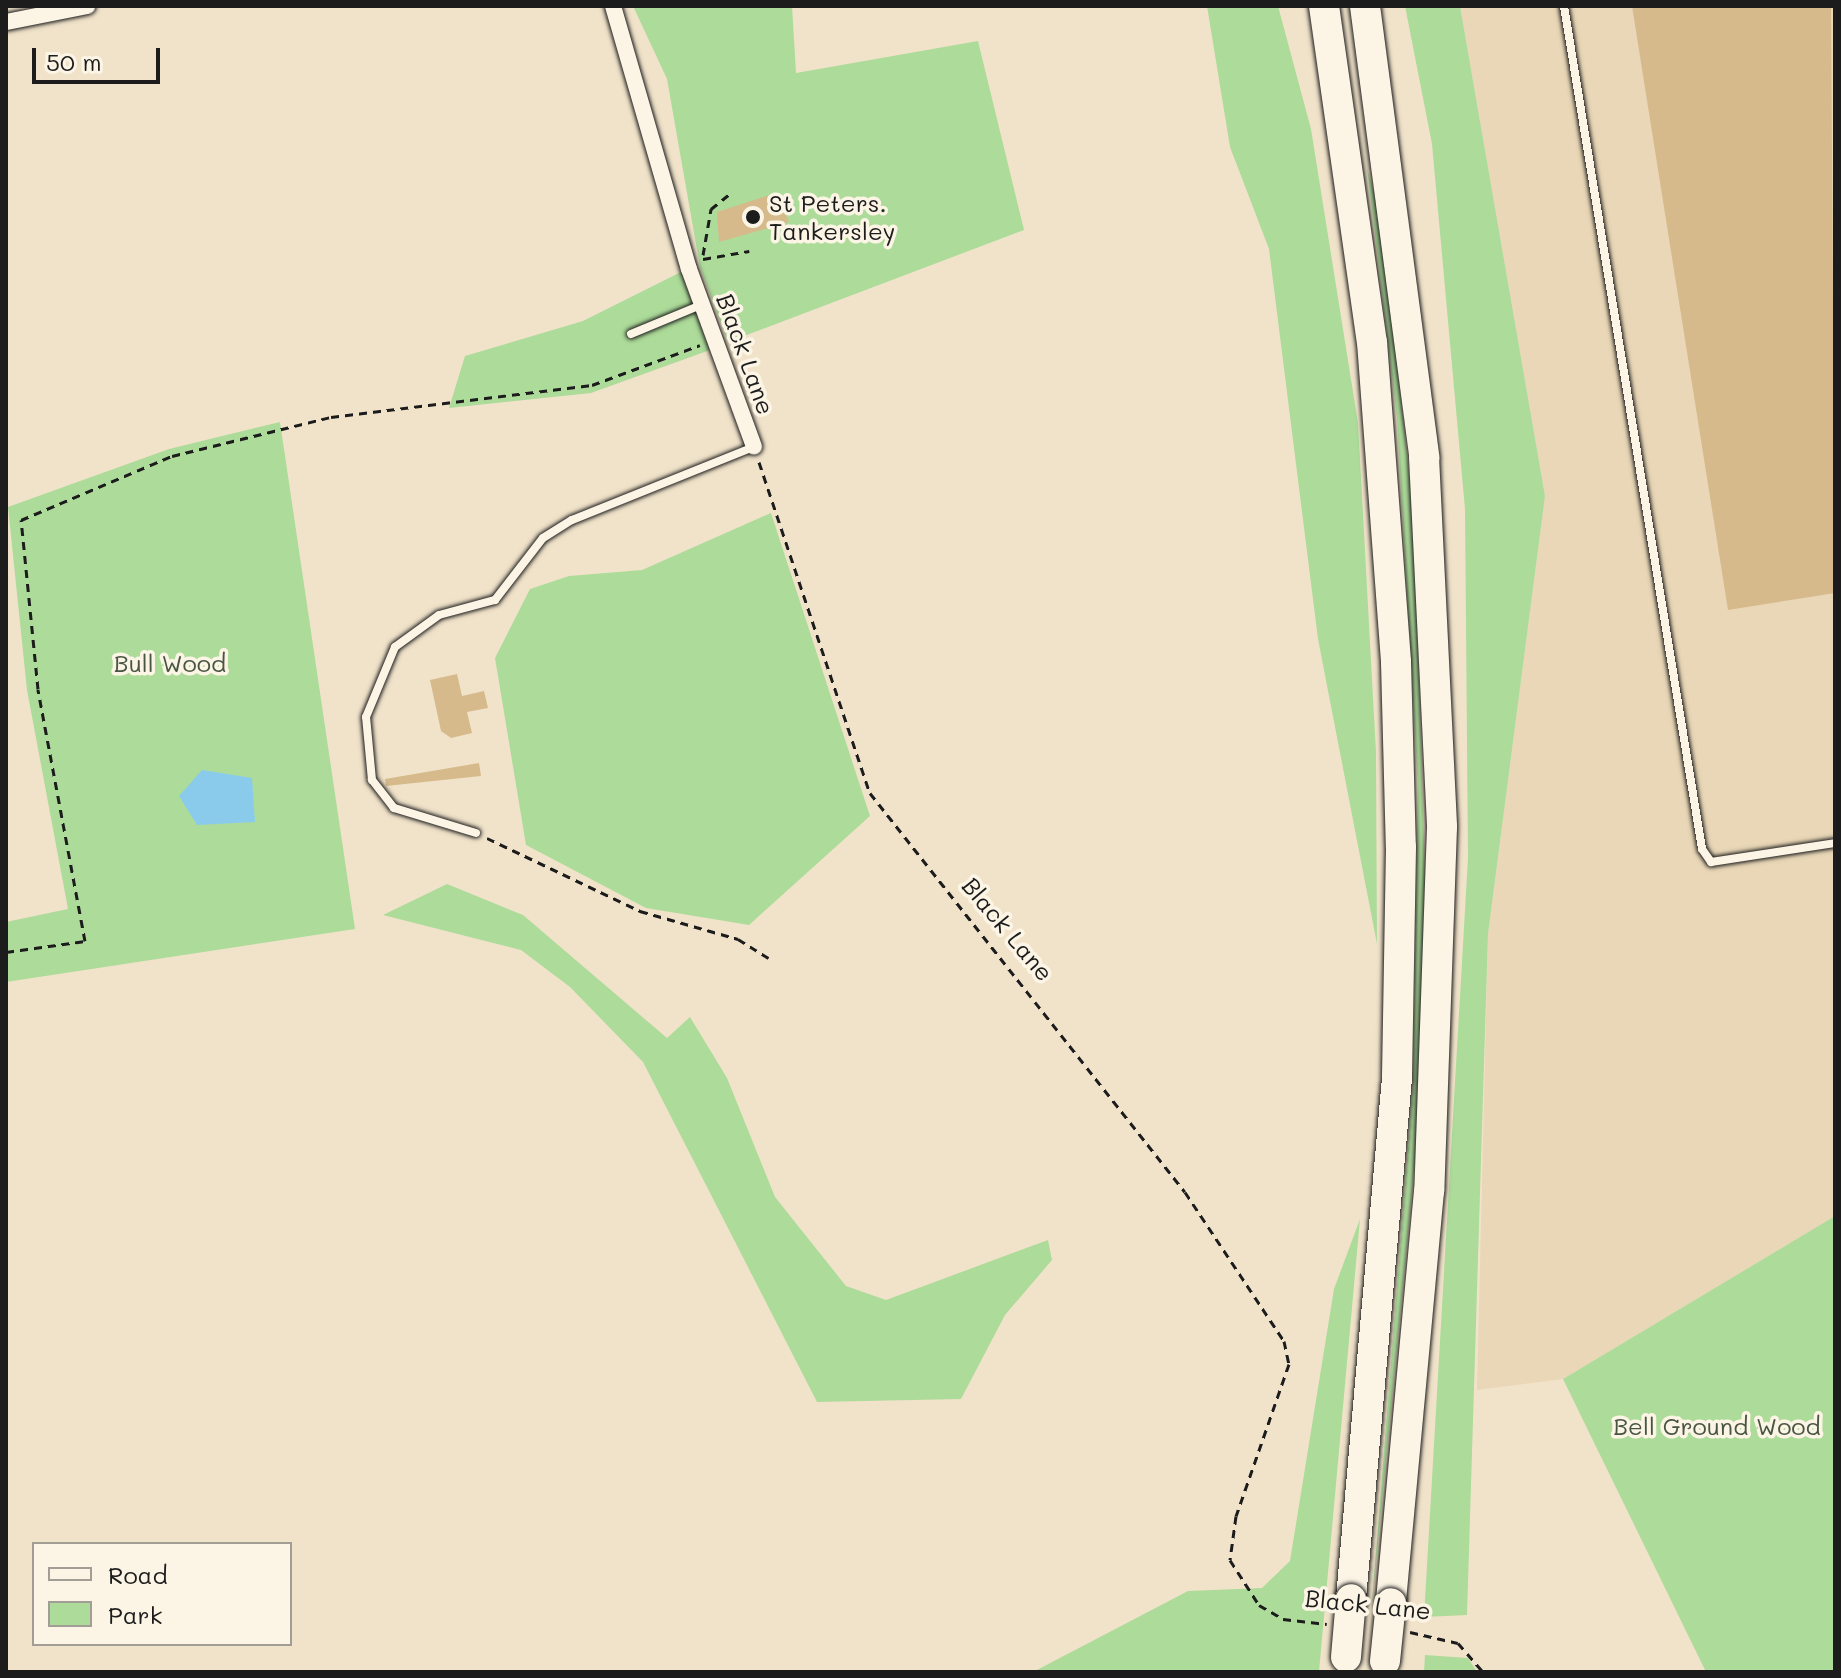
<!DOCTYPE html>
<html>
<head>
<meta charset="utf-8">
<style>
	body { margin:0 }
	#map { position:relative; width:1841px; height:1678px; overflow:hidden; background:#f1e3ca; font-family:Mali,sans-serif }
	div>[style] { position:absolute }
	.built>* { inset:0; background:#e9d7b7 }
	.green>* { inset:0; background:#addb9a }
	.water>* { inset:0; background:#8acbeb }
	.building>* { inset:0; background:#d6ba8b }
	.path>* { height:3px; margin-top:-1.5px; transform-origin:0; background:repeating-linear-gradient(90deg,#1c1c1c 0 8px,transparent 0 14px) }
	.roads { filter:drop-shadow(0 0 2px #1c1c1c) drop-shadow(0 0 2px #1c1c1c) }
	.service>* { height:8px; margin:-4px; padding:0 4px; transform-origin:4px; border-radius:4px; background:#fcf5e5 }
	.minor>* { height:16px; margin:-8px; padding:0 8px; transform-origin:8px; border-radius:8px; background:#fcf5e5 }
	.motorway>* { height:30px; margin:-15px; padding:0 15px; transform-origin:15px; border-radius:15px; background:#fcf5e5 }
	.bridges { filter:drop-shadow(0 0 2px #1c1c1c) drop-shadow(0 0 2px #1c1c1c) }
	.motorway-bridge>* { height:30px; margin:-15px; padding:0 15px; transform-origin:15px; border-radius:15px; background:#fcf5e5 }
	.dots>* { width:22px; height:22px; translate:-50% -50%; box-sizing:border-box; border:4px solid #fcf5e5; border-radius:50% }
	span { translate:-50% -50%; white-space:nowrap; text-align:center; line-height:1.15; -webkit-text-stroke:7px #fcf5e5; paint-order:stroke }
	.poi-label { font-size:24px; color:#1c1c1c }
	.left { translate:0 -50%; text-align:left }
	.street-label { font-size:24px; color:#1c1c1c }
	.park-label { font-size:24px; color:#485542 }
	.frame { position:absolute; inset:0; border:8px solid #1c1c1c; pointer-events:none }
	.legend { position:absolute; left:32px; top:1542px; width:260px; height:104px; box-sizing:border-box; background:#fcf5e5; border:2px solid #a29e95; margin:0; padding:10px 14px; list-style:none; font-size:24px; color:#1c1c1c }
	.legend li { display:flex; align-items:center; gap:16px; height:40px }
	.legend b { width:40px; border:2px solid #a29e95 }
	.scale { position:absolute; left:32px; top:48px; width:128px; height:36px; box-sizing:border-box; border:4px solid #1c1c1c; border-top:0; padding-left:10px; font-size:24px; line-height:28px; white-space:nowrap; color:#1c1c1c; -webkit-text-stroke:6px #fcf5e5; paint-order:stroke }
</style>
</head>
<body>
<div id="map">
	<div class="built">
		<div style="clip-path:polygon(1460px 6px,1835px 6px,1835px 1216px,1563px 1379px,1477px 1390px,1488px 934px,1545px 496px)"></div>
	</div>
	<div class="green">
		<div style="clip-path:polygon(633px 6px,792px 6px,796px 73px,978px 41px,1024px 230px,728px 342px,700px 267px,667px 79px)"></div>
		<div style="clip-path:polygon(1207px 6px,1278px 6px,1311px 129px,1358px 423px,1376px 752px,1377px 944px,1318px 639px,1269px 249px,1230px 147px)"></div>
		<div style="clip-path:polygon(1405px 6px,1460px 6px,1545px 496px,1488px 934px,1467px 1615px,1424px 1617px,1468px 858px,1465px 509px,1432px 144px)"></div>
		<div style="clip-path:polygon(1367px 168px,1381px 216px,1414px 519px,1425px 875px,1418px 1129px,1371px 1615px,1413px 1086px,1418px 785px,1397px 417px)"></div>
		<div style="clip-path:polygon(681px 272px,710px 350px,591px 393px,449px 408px,465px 356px,583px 321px)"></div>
		<div style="clip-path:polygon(280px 422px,355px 929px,6px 982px,6px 922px,68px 909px,27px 690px,8px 507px,169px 449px)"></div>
		<div style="clip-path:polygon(771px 513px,870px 816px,749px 925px,646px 908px,526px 845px,495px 658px,530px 589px,569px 576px,642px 570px)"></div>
		<div style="clip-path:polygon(447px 884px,523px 915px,667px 1038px,690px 1017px,727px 1078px,775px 1197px,846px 1286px,886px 1300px,1048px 1240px,1052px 1260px,1005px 1315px,961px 1399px,817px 1402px,643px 1062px,570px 987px,521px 950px,383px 915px)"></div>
		<div style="clip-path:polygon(1835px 1216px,1835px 1672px,1706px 1672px,1563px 1379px)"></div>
		<div style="clip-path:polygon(1360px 1219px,1319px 1672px,1033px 1672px,1188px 1591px,1262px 1588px,1290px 1561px,1334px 1289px)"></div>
		<div style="clip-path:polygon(1425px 1655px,1468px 1658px,1477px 1672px,1424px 1672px)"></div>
	</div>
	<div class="water">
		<div style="clip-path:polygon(202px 770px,252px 778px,255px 822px,197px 825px,179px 796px)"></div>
	</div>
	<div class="building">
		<div style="clip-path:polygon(1632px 6px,1831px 6px,1835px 593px,1728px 610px)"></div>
		<div style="clip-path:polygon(776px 193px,789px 222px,719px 242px,717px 212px)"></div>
		<div style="clip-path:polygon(457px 674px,462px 696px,484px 691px,488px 708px,467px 712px,472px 733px,451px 738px,441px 731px,430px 680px)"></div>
		<div style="clip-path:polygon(479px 763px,481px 776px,386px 786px,385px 779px)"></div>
	</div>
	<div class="path">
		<div style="left:703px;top:255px;width:47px;rotate:-80.1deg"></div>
		<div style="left:711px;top:209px;width:27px;rotate:-39deg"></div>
		<div style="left:703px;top:259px;width:47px;rotate:-9.9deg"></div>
		<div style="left:759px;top:462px;width:349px;rotate:71.5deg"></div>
		<div style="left:870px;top:793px;width:508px;rotate:51.71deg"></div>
		<div style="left:1185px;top:1192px;width:179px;rotate:56.4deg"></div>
		<div style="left:1284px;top:1341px;width:24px;rotate:78deg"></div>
		<div style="left:1289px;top:1364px;width:161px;rotate:109.2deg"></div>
		<div style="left:1236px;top:1516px;width:44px;rotate:97.8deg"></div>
		<div style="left:1230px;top:1560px;width:54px;rotate:57.2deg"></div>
		<div style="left:1259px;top:1605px;width:28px;rotate:30deg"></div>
		<div style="left:1283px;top:1619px;width:44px;rotate:6.5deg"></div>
		<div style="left:487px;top:838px;width:170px;rotate:25.5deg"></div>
		<div style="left:640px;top:911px;width:102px;rotate:15.9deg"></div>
		<div style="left:738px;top:939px;width:36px;rotate:32deg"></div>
		<div style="left:6px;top:952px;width:80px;rotate:-7.9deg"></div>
		<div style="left:85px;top:941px;width:256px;rotate:-100.6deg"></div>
		<div style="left:38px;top:689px;width:170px;rotate:-95.7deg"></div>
		<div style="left:21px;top:520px;width:164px;rotate:-23deg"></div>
		<div style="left:172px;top:456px;width:164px;rotate:-13.8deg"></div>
		<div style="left:331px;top:417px;width:263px;rotate:-7deg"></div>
		<div style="left:592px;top:385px;width:115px;rotate:-20.3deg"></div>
		<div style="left:1410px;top:1632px;width:49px;rotate:12.9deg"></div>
		<div style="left:1458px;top:1643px;width:38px;rotate:49deg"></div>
	</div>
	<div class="roads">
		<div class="service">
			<div style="left:1564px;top:6px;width:854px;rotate:80.7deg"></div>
			<div style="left:1702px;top:849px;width:16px;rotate:55deg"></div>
			<div style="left:1711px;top:862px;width:125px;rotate:-8.7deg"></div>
			<div style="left:631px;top:334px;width:76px;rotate:-22.5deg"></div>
			<div style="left:476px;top:833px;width:86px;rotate:-163deg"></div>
			<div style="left:394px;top:808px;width:36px;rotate:-128deg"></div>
			<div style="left:372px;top:780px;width:63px;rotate:-95.4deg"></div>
			<div style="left:366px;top:717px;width:76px;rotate:-67.5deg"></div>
			<div style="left:395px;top:647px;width:54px;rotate:-36deg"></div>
			<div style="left:439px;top:615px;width:58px;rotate:-15deg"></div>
			<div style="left:495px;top:600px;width:78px;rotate:-52.3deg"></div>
			<div style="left:543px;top:538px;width:34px;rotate:-32deg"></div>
			<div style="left:572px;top:520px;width:196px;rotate:-21.9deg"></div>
		</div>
		<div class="minor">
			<div style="left:613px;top:6px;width:274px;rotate:73.9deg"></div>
			<div style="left:689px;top:269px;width:189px;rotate:69.9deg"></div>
			<div style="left:6px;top:22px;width:83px;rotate:-11.2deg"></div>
		</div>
		<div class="motorway">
			<div style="left:1324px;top:6px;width:339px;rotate:81.9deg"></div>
			<div style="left:1372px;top:342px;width:321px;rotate:85.7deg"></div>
			<div style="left:1396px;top:662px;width:185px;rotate:88.5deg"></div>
			<div style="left:1401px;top:847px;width:231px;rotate:91deg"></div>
			<div style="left:1397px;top:1078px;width:523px;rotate:95.05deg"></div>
			<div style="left:1365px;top:6px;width:455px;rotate:82.5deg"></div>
			<div style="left:1424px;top:457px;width:370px;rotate:87.2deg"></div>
			<div style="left:1442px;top:827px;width:364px;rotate:92deg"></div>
			<div style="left:1429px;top:1191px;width:414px;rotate:95.3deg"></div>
		</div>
	</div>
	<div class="bridges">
		<div class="motorway-bridge">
			<div style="left:1346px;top:1657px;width:58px;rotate:-85.1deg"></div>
			<div style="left:1385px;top:1661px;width:58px;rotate:-84.1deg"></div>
		</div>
	</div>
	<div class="dots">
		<div style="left:753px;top:217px;background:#1c1c1c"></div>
	</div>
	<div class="poi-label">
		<span class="left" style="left:769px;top:217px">St Peters.<br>Tankersley</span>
	</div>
	<div class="street-label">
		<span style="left:746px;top:354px;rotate:70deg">Black Lane</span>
		<span style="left:1008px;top:929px;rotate:50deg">Black Lane</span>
		<span style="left:1368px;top:1604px;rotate:6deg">Black Lane</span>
	</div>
	<div class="park-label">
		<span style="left:170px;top:663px">Bull Wood</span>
		<span style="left:1717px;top:1426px">Bell Ground Wood</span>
	</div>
	<div class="frame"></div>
	<ul class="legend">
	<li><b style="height:10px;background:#fcf5e5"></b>Road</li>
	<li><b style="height:22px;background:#addb9a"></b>Park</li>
	</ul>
	<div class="scale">50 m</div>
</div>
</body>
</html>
